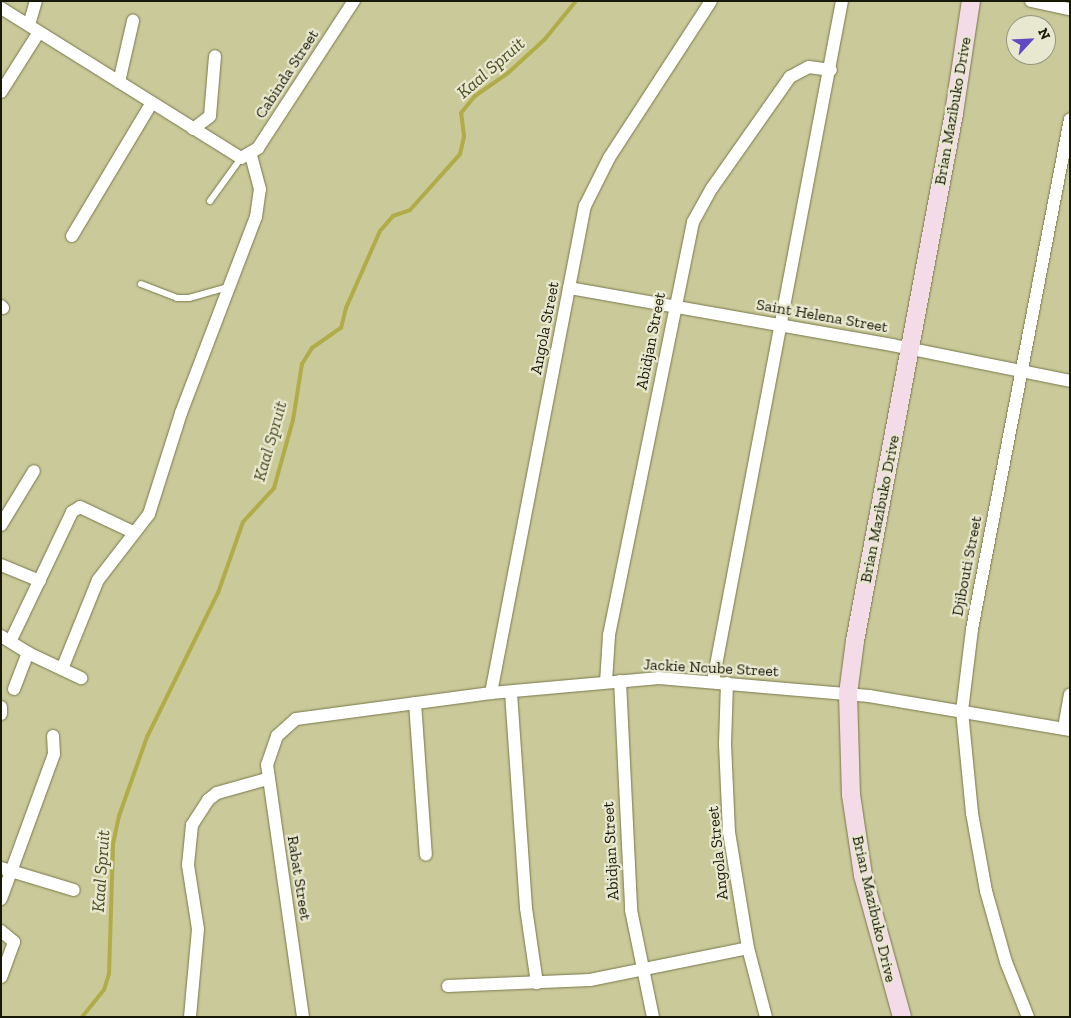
<!DOCTYPE html>
<html>
<head>
<meta charset="utf-8">
<style>
	body { margin:0 }
	#map { position:relative; width:1071px; height:1018px; overflow:hidden; background:#cac999; font-family:"Zilla Slab",serif }
	div>[style] { position:absolute }
	.stream>* { height:4px; margin:-2px; padding:0 2px; transform-origin:2px; border-radius:2px; background:#b0ad48 }
	.roads { filter:drop-shadow(0 0 1px #78784b) drop-shadow(0 0 1px #78784b) }
	.lane>* { height:6px; margin:-3px; padding:0 3px; transform-origin:3px; border-radius:3px; background:#fff }
	.street>* { height:12px; margin:-6px; padding:0 6px; transform-origin:6px; border-radius:6px; background:#fff }
	.secondary>* { height:18px; margin:-9px; padding:0 9px; transform-origin:9px; border-radius:9px; background:#f3dce8 }
	span { translate:-50% -50%; white-space:nowrap; text-align:center; line-height:1.15; -webkit-text-stroke:4.5px #e8e8d0; paint-order:stroke }
	.street-label { font-size:16px; color:#181806 }
	.water-label { font-size:18px; color:#4e4d23; font-style:italic }
	.frame { position:absolute; inset:0; border:2px solid #181806; pointer-events:none }
	.north { position:absolute; left:1006px; top:15px; width:50px; height:50px; box-sizing:border-box; background:#e8e8d0; border:1px solid #95957f; border-radius:50%; rotate:65deg; font-size:14px; font-weight:700; line-height:20px; text-align:center; color:#181806 }
	.north::after { content:''; display:block; margin:auto; width:18px; height:22px; background:#6249c2; clip-path:polygon(50% 0,100% 100%,50% 72%,0 100%) }
</style>
</head>
<body>
<div id="map">
	<div class="stream">
		<div style="left:82px;top:1017px;width:35px;rotate:-51deg"></div>
		<div style="left:104px;top:990px;width:17px;rotate:-73deg"></div>
		<div style="left:109px;top:974px;width:130px;rotate:-88.2deg"></div>
		<div style="left:113px;top:844px;width:29px;rotate:-78deg"></div>
		<div style="left:119px;top:816px;width:84px;rotate:-70.5deg"></div>
		<div style="left:147px;top:737px;width:161px;rotate:-63.8deg"></div>
		<div style="left:218px;top:593px;width:75px;rotate:-70.6deg"></div>
		<div style="left:243px;top:522px;width:46px;rotate:-47.6deg"></div>
		<div style="left:274px;top:488px;width:71px;rotate:-74.4deg"></div>
		<div style="left:293px;top:420px;width:57px;rotate:-80.9deg"></div>
		<div style="left:302px;top:364px;width:19px;rotate:-58deg"></div>
		<div style="left:312px;top:348px;width:35px;rotate:-35deg"></div>
		<div style="left:341px;top:328px;width:21px;rotate:-76deg"></div>
		<div style="left:346px;top:308px;width:84px;rotate:-66.2deg"></div>
		<div style="left:380px;top:231px;width:20px;rotate:-49deg"></div>
		<div style="left:393px;top:216px;width:18px;rotate:-19deg"></div>
		<div style="left:410px;top:210px;width:75px;rotate:-48.2deg"></div>
		<div style="left:460px;top:154px;width:18px;rotate:-77deg"></div>
		<div style="left:464px;top:136px;width:23px;rotate:-97deg"></div>
		<div style="left:461px;top:113px;width:22px;rotate:-51deg"></div>
		<div style="left:475px;top:96px;width:40px;rotate:-34.9deg"></div>
		<div style="left:508px;top:73px;width:50px;rotate:-42.6deg"></div>
		<div style="left:545px;top:39px;width:49px;rotate:-50.8deg"></div>
	</div>
	<div class="roads">
		<div class="lane">
			<div style="left:210px;top:201px;width:53px;rotate:-54.2deg"></div>
			<div style="left:141px;top:284px;width:39px;rotate:21deg"></div>
			<div style="left:177px;top:298px;width:12px"></div>
			<div style="left:189px;top:298px;width:41px;rotate:-15.8deg"></div>
		</div>
		<div class="street">
			<div style="left:1031px;top:1px;width:40px;rotate:12deg"></div>
			<div style="left:1px;top:8px;width:283px;rotate:32deg"></div>
			<div style="left:241px;top:158px;width:20px;rotate:-30deg"></div>
			<div style="left:258px;top:148px;width:176px;rotate:-56.9deg"></div>
			<div style="left:29px;top:25px;width:25px;rotate:-74deg"></div>
			<div style="left:119px;top:82px;width:63px;rotate:-77.1deg"></div>
			<div style="left:1px;top:92px;width:71px;rotate:-57.7deg"></div>
			<div style="left:193px;top:129px;width:21px;rotate:-37deg"></div>
			<div style="left:210px;top:116px;width:60px;rotate:-85.2deg"></div>
			<div style="left:72px;top:236px;width:154px;rotate:-59.1deg"></div>
			<div style="left:569px;top:288px;width:328px;rotate:10deg"></div>
			<div style="left:892px;top:345px;width:182px;rotate:11.4deg"></div>
			<div style="left:1px;top:306px;width:3px;rotate:45deg"></div>
			<div style="left:1px;top:525px;width:63px;rotate:-58.6deg"></div>
			<div style="left:1px;top:565px;width:42px;rotate:22.3deg"></div>
			<div style="left:1px;top:636px;width:32px;rotate:32deg"></div>
			<div style="left:28px;top:653px;width:59px;rotate:25.3deg"></div>
			<div style="left:11px;top:640px;width:142px;rotate:-64.5deg"></div>
			<div style="left:72px;top:512px;width:9px;rotate:-32deg"></div>
			<div style="left:80px;top:507px;width:59px;rotate:25.3deg"></div>
			<div style="left:62px;top:669px;width:96px;rotate:-68deg"></div>
			<div style="left:98px;top:580px;width:83px;rotate:-52.3deg"></div>
			<div style="left:149px;top:514px;width:106px;rotate:-72.4deg"></div>
			<div style="left:181px;top:413px;width:210px;rotate:-69.1deg"></div>
			<div style="left:256px;top:217px;width:28px;rotate:-82deg"></div>
			<div style="left:260px;top:189px;width:35px;rotate:-105deg"></div>
			<div style="left:620px;top:681px;width:229px;rotate:87.2deg"></div>
			<div style="left:631px;top:910px;width:109px;rotate:78.4deg"></div>
			<div style="left:713px;top:681px;width:692px;rotate:-79.26deg"></div>
			<div style="left:606px;top:682px;width:47px;rotate:-86.3deg"></div>
			<div style="left:609px;top:635px;width:421px;rotate:-78.5deg"></div>
			<div style="left:693px;top:222px;width:39px;rotate:-61deg"></div>
			<div style="left:712px;top:188px;width:136px;rotate:-54.9deg"></div>
			<div style="left:790px;top:77px;width:21px;rotate:-28deg"></div>
			<div style="left:809px;top:67px;width:22px;rotate:8deg"></div>
			<div style="left:727px;top:683px;width:61px;rotate:91.9deg"></div>
			<div style="left:725px;top:744px;width:88px;rotate:87.4deg"></div>
			<div style="left:729px;top:832px;width:118px;rotate:80.7deg"></div>
			<div style="left:748px;top:948px;width:71px;rotate:75.4deg"></div>
			<div style="left:14px;top:689px;width:39px;rotate:-69deg"></div>
			<div style="left:491px;top:693px;width:496px;rotate:-79.1deg"></div>
			<div style="left:585px;top:206px;width:54px;rotate:-63.4deg"></div>
			<div style="left:609px;top:158px;width:187px;rotate:-57deg"></div>
			<div style="left:511px;top:693px;width:216px;rotate:86deg"></div>
			<div style="left:526px;top:908px;width:76px;rotate:81.7deg"></div>
			<div style="left:415px;top:703px;width:152px;rotate:85.9deg"></div>
			<div style="left:1px;top:707px;width:7px;rotate:90deg"></div>
			<div style="left:1064px;top:728px;width:34px;rotate:-80deg"></div>
			<div style="left:1px;top:868px;width:76px;rotate:16.8deg"></div>
			<div style="left:1px;top:899px;width:154px;rotate:-69.9deg"></div>
			<div style="left:54px;top:754px;width:18px;rotate:-93deg"></div>
			<div style="left:1px;top:931px;width:17px;rotate:40deg"></div>
			<div style="left:14px;top:942px;width:37px;rotate:110deg"></div>
			<div style="left:448px;top:986px;width:142px;rotate:-2.4deg"></div>
			<div style="left:590px;top:980px;width:161px;rotate:-11.4deg"></div>
			<div style="left:190px;top:1017px;width:88px;rotate:-84.8deg"></div>
			<div style="left:198px;top:929px;width:65px;rotate:-98.9deg"></div>
			<div style="left:188px;top:865px;width:40px;rotate:-84.3deg"></div>
			<div style="left:192px;top:825px;width:30px;rotate:-57deg"></div>
			<div style="left:208px;top:800px;width:11px;rotate:-38deg"></div>
			<div style="left:217px;top:793px;width:52px;rotate:-15.6deg"></div>
			<div style="left:303px;top:1017px;width:255px;rotate:-98.1deg"></div>
			<div style="left:267px;top:765px;width:31px;rotate:-71deg"></div>
			<div style="left:277px;top:736px;width:25px;rotate:-42deg"></div>
			<div style="left:296px;top:719px;width:197px;rotate:-7.6deg"></div>
			<div style="left:491px;top:693px;width:169px;rotate:-5.1deg"></div>
			<div style="left:659px;top:678px;width:211px;rotate:4.9deg"></div>
			<div style="left:869px;top:696px;width:204px;rotate:9.6deg"></div>
			<div style="left:1028px;top:1017px;width:59px;rotate:-111.8deg"></div>
			<div style="left:1006px;top:962px;width:74px;rotate:-105.7deg"></div>
			<div style="left:986px;top:891px;width:79px;rotate:-100.2deg"></div>
			<div style="left:972px;top:813px;width:102px;rotate:-95.6deg"></div>
			<div style="left:962px;top:711px;width:83px;rotate:-83deg"></div>
			<div style="left:972px;top:629px;width:519px;rotate:-79.12deg"></div>
		</div>
		<div class="secondary">
			<div style="left:902px;top:1017px;width:147px;rotate:-105.4deg"></div>
			<div style="left:863px;top:875px;width:81px;rotate:-98.5deg"></div>
			<div style="left:851px;top:795px;width:101px;rotate:-91.7deg"></div>
			<div style="left:848px;top:694px;width:53px;rotate:-82.5deg"></div>
			<div style="left:855px;top:641px;width:537px;rotate:-79.38deg"></div>
			<div style="left:954px;top:113px;width:113px;rotate:-81.4deg"></div>
		</div>
	</div>
	<div class="street-label">
		<span style="left:287px;top:74px;rotate:-57deg">Cabinda Street</span>
		<span style="left:953px;top:111px;rotate:-80deg">Brian Mazibuko Drive</span>
		<span style="left:822px;top:316px;rotate:10deg">Saint Helena Street</span>
		<span style="left:545px;top:328px;rotate:-79deg">Angola Street</span>
		<span style="left:651px;top:341px;rotate:-79deg">Abidjan Street</span>
		<span style="left:880px;top:509px;rotate:-79deg">Brian Mazibuko Drive</span>
		<span style="left:967px;top:566px;rotate:-79deg">Djibouti Street</span>
		<span style="left:711px;top:668px;rotate:3deg">Jackie Ncube Street</span>
		<span style="left:611px;top:851px;rotate:-93deg">Abidjan Street</span>
		<span style="left:718px;top:853px;rotate:-96deg">Angola Street</span>
		<span style="left:299px;top:878px;rotate:81deg">Rabat Street</span>
		<span style="left:874px;top:909px;rotate:77deg">Brian Mazibuko Drive</span>
	</div>
	<div class="water-label">
		<span style="left:491px;top:68px;rotate:-41deg">Kaal Spruit</span>
		<span style="left:270px;top:441px;rotate:-74deg">Kaal Spruit</span>
		<span style="left:101px;top:871px;rotate:-86deg">Kaal Spruit</span>
	</div>
	<div class="frame"></div>
	<div class="north">N</div>
</div>
</body>
</html>
